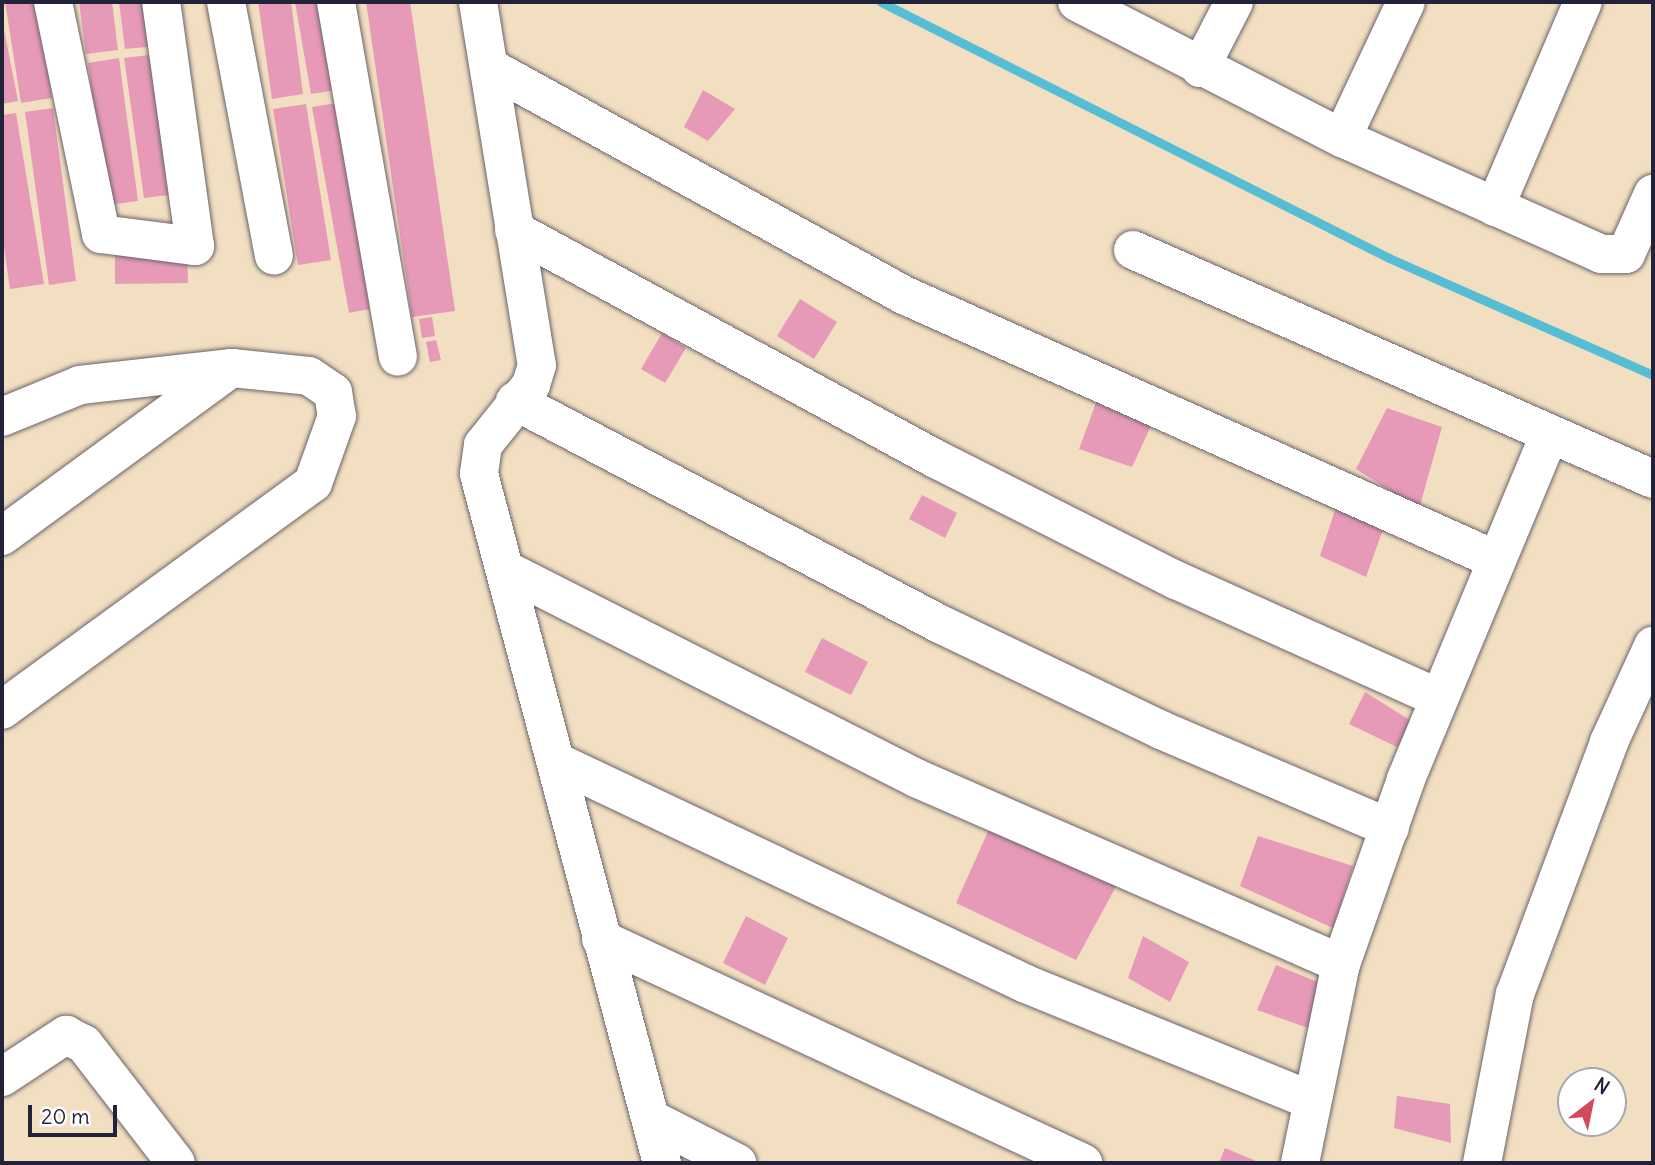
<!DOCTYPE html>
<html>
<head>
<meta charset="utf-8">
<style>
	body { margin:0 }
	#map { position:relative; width:1655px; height:1165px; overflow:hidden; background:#f2dfc1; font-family:Delius,sans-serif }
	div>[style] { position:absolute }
	.stream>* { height:9px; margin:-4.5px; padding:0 4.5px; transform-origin:4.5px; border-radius:4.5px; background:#56bdd4 }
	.building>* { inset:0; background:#e79ab7 }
	.roads { filter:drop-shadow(0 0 2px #6b646a) drop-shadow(0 0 2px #6b646a) }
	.minor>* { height:38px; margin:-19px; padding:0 19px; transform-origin:19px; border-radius:19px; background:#fff }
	span { translate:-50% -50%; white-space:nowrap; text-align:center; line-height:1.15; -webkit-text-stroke:5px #fff; paint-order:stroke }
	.frame { position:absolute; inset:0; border:4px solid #22223b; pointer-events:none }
	.north { position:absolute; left:1557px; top:1067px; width:70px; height:70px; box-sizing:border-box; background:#fff; border:2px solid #a7a7b1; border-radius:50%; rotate:32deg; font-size:19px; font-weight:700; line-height:28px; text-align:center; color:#22223b }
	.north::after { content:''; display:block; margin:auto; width:24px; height:32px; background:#d1495b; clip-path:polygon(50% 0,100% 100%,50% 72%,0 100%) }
	.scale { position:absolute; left:28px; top:1105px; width:89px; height:32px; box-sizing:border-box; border:4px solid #22223b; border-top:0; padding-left:9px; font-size:21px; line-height:24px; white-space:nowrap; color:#22223b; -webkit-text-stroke:5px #fff; paint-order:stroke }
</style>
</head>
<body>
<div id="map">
	<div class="stream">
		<div style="left:881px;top:2px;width:569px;rotate:26.75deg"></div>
		<div style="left:1389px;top:258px;width:289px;rotate:23.9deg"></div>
	</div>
	<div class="building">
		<div style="clip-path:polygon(5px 2px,37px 2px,52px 98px,21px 103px)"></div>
		<div style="clip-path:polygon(79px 2px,112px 2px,118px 50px,86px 54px)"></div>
		<div style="clip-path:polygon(119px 2px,152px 2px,158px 46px,125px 49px)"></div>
		<div style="clip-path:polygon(258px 2px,291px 2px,303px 94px,272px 99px)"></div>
		<div style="clip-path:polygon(295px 2px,329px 2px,344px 89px,311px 94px)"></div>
		<div style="clip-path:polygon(366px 2px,410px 2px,455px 311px,412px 317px)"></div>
		<div style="clip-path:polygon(2px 19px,18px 101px,2px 104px)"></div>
		<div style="clip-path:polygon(157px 54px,177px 194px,144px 198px,124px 58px)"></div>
		<div style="clip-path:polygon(119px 58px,138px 201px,107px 205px,88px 63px)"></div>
		<div style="clip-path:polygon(703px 90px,735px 109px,708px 141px,684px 127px)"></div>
		<div style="clip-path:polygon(343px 102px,380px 307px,349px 313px,312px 107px)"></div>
		<div style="clip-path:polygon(306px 104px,331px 260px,298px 265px,273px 109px)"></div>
		<div style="clip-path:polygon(53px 108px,76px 281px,49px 285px,25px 112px)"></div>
		<div style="clip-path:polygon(16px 113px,44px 284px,10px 289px,2px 234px,2px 115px)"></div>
		<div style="clip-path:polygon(115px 252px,187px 252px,188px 283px,115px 284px)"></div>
		<div style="clip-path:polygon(800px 299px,837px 322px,814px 359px,777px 336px)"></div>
		<div style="clip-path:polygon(432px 317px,435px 336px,422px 338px,419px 319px)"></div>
		<div style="clip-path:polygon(662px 333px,686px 348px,665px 383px,641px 369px)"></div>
		<div style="clip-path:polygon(436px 340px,441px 360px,430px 362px,426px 342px)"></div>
		<div style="clip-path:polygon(1100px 392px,1156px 415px,1132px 467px,1079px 449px)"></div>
		<div style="clip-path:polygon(1387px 408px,1442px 427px,1419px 509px,1356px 469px)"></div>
		<div style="clip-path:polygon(922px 495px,957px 513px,945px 538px,909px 519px)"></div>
		<div style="clip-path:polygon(1339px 498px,1386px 521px,1366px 577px,1320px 556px)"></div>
		<div style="clip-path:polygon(822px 638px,868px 662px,851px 695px,805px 672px)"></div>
		<div style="clip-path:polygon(1365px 692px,1413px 722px,1397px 747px,1349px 724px)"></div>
		<div style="clip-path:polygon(991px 825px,1119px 881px,1076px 960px,956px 903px)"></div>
		<div style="clip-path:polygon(1258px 836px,1353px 866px,1333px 928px,1240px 886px)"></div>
		<div style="clip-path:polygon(746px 916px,788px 938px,765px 985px,723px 963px)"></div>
		<div style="clip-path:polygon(1143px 936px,1189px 962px,1170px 1002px,1128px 978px)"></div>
		<div style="clip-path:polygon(1276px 965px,1320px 983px,1311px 1029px,1257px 1010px)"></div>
		<div style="clip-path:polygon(1397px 1096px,1450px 1104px,1451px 1143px,1394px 1128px)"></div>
		<div style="clip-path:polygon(1225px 1148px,1261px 1163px,1219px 1163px)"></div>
	</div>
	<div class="roads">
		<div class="minor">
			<div style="left:53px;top:2px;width:237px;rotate:78.3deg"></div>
			<div style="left:101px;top:234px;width:95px;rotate:7.3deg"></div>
			<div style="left:195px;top:246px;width:246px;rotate:-97.9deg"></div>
			<div style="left:226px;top:2px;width:258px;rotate:79.3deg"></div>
			<div style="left:336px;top:2px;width:360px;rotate:80.1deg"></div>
			<div style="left:478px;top:2px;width:368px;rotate:80.8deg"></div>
			<div style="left:537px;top:365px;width:21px;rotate:107deg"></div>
			<div style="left:531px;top:385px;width:77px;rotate:128.7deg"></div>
			<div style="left:483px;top:445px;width:29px;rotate:98deg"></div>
			<div style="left:479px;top:474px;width:713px;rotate:75.13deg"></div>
			<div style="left:1077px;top:2px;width:298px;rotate:27.2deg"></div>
			<div style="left:1342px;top:138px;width:284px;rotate:24.1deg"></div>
			<div style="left:1601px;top:254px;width:25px"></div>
			<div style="left:1626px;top:254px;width:66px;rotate:-65.8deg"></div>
			<div style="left:489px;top:67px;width:476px;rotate:28.8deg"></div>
			<div style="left:906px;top:296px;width:644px;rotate:24.1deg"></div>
			<div style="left:1200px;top:68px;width:74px;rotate:-62.7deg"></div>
			<div style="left:1342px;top:138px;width:150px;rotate:-64.8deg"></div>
			<div style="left:1495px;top:207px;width:223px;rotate:-66.8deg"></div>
			<div style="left:514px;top:230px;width:480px;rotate:28.5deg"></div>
			<div style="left:936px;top:459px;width:269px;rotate:26.8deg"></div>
			<div style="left:1176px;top:580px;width:288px;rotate:24.2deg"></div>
			<div style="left:1133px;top:250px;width:568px;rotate:23.77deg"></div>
			<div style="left:515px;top:401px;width:480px;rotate:27.7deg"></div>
			<div style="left:940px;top:624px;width:245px;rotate:25.6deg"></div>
			<div style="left:1161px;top:730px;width:249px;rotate:23.2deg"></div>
			<div style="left:2px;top:417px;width:84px;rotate:-22.3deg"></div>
			<div style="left:80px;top:385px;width:153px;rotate:-6.4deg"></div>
			<div style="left:232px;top:368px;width:77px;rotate:5.9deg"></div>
			<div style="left:309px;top:376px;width:29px;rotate:34deg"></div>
			<div style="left:333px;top:392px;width:24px;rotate:81deg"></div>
			<div style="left:337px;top:416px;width:71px;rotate:109.7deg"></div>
			<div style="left:313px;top:483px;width:385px;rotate:143.9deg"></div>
			<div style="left:2px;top:536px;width:281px;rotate:-36.2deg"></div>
			<div style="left:508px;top:571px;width:458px;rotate:26.9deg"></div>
			<div style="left:916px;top:778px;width:464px;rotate:23.6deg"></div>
			<div style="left:557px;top:762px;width:519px;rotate:25.33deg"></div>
			<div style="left:1026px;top:984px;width:309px;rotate:22.2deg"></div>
			<div style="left:601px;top:939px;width:532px;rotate:24.93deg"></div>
			<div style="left:2px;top:1077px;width:77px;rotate:-33.3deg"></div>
			<div style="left:66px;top:1035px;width:20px;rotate:27deg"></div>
			<div style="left:84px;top:1044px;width:150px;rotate:52.3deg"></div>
			<div style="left:651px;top:1119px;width:97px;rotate:27.1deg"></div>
			<div style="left:1300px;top:1163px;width:203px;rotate:-78.4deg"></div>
			<div style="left:1341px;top:964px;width:196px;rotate:-70.6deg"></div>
			<div style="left:1406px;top:779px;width:373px;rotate:-67.4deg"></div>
			<div style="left:1482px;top:1163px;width:172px;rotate:-79deg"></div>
			<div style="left:1515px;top:994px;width:269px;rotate:-69.5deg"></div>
			<div style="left:1609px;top:742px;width:106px;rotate:-65.4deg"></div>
		</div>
	</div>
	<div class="frame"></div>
	<div class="north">N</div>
	<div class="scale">20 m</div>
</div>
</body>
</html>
